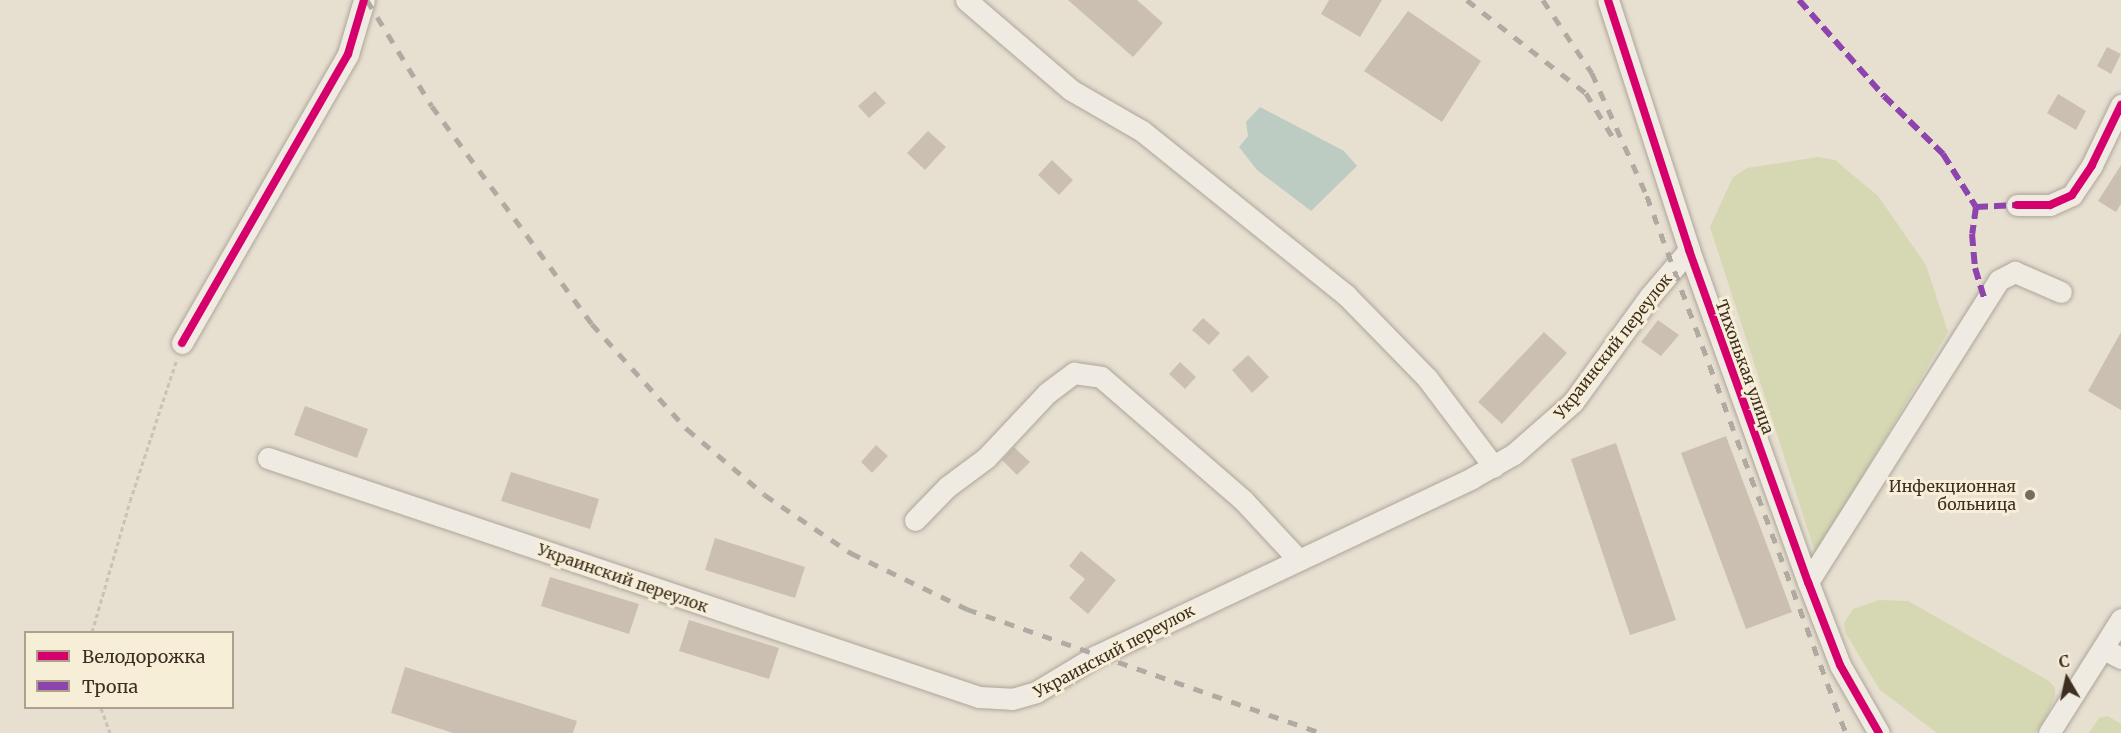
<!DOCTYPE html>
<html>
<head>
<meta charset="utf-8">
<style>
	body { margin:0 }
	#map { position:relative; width:2121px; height:733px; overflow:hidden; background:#e7e0d1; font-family:Merriweather,serif }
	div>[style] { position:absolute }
	.green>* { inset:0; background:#d6d7b3 }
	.water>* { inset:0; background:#bcccc2 }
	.building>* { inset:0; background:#cbbfb2 }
	.path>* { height:3px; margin-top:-1.5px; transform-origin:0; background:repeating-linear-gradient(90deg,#c8c2b9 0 4.5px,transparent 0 7.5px) }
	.roads { filter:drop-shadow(0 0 2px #ada599) drop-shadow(0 0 2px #ada599) }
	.minor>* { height:21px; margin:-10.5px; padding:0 10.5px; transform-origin:10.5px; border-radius:10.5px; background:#efebe3 }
	.rail>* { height:4.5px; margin-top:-2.25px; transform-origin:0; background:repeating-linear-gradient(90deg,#afaaa2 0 10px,transparent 0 20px) }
	.quiet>* { height:6px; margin-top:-3px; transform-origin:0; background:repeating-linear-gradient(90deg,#8e44ad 0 12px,transparent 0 18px) }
	.cycleway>* { height:8px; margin:-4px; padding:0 4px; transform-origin:4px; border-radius:4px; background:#d6006c }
	.dots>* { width:16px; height:16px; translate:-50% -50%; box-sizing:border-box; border:3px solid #f7eed8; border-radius:50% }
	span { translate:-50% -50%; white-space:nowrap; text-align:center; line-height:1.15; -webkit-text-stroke:6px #f7eed8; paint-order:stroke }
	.street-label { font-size:16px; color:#3d2e20 }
	.poi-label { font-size:16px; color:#3d2e20 }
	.right { translate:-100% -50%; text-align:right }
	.legend { position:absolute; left:24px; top:631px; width:210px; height:78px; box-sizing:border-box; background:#f7eed8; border:2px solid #ada18e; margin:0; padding:8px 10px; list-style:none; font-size:18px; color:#3d2e20 }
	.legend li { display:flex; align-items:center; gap:12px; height:30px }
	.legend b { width:30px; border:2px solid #ada18e }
	.north { position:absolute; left:2037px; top:649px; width:60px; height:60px; -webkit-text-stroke:4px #f7eed8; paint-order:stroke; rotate:351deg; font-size:16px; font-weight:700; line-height:24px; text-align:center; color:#3d2e20 }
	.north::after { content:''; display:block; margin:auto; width:21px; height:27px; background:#3d2e20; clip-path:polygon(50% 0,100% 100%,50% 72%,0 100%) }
</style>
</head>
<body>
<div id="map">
	<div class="green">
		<div style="clip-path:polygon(1818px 157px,1835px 160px,1878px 196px,1926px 265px,1948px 332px,1816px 555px,1710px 227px,1733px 177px,1747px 168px)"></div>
		<div style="clip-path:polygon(1879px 600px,1908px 601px,2049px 681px,2055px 688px,2055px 697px,2044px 721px,2035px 733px,1937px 733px,1880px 690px,1845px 632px,1844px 623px,1853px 609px)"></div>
		<div style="clip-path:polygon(2108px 716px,2121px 724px,2121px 733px,2089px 733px,2099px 718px)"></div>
	</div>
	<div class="water">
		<div style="clip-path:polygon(1260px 107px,1344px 151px,1357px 166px,1311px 211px,1257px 170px,1239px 147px,1248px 136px,1246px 122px)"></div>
	</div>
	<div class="building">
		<div style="clip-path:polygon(1068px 0,1137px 0,1163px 23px,1133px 57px)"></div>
		<div style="clip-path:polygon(1329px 0,1382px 0,1360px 37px,1321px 14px)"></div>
		<div style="clip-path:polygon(1408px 11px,1481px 61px,1442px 122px,1364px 71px)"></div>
		<div style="clip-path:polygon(2107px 47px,2121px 54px,2111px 74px,2097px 66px)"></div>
		<div style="clip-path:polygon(875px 91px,886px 103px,869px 118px,858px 106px)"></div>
		<div style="clip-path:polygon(2058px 94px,2086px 111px,2076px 130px,2047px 113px)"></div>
		<div style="clip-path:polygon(928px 131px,946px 147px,925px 170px,907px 153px)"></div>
		<div style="clip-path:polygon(1052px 160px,1073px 180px,1059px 195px,1038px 175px)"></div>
		<div style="clip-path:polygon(2121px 165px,2121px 204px,2116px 212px,2098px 201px)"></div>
		<div style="clip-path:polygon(1203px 318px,1220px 333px,1209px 345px,1192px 330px)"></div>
		<div style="clip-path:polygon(1658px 320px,1679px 335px,1661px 356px,1641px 342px)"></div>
		<div style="clip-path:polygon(1544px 332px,1567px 353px,1502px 424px,1478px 402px)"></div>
		<div style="clip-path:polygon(2121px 332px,2121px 410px,2088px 391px)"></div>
		<div style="clip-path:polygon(1248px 355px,1269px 377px,1252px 393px,1232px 370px)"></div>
		<div style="clip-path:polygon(1180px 362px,1196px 377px,1185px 389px,1169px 374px)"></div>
		<div style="clip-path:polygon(305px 406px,368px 429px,357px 458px,294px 435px)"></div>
		<div style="clip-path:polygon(1726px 436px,1792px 612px,1746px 629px,1681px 453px)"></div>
		<div style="clip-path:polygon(1616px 443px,1676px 620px,1630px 635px,1571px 459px)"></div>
		<div style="clip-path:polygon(876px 445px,888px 456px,872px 473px,861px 462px)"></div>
		<div style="clip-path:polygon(1014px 447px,1030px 462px,1017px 475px,1002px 460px)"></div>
		<div style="clip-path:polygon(511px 472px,599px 499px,590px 529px,501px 501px)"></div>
		<div style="clip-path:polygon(715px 538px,805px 567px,795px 598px,705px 570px)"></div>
		<div style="clip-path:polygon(1081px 551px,1116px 580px,1088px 614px,1069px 598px,1085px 579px,1069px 566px)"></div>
		<div style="clip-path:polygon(550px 577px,639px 604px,629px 634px,541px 606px)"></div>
		<div style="clip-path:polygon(689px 620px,779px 648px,769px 679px,679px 651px)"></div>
		<div style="clip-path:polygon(405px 667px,577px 721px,573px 733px,453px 733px,391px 713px)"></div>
	</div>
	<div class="path">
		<div style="left:92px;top:632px;width:136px;rotate:-73.8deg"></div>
		<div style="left:130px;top:501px;width:150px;rotate:-71.7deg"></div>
		<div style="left:101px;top:708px;width:27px;rotate:70deg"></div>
	</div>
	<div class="roads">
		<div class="minor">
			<div style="left:966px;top:0;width:138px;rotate:40.6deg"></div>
			<div style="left:1071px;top:90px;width:82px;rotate:30deg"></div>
			<div style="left:1142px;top:131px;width:262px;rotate:38.8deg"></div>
			<div style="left:1346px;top:295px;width:116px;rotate:45.7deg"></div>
			<div style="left:1427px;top:378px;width:111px;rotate:53deg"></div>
			<div style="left:1608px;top:0;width:263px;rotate:72deg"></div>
			<div style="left:1689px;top:250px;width:353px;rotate:70.3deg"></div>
			<div style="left:1808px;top:582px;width:89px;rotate:68.9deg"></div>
			<div style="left:1840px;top:665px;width:78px;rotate:60.2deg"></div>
			<div style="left:2017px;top:205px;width:33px"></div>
			<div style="left:2050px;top:205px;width:24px;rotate:-24deg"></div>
			<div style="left:2072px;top:195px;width:36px;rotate:-56deg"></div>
			<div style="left:2092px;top:165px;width:67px;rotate:-64.2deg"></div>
			<div style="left:182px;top:343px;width:333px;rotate:-60.1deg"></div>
			<div style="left:348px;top:54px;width:56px;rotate:-73.5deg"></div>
			<div style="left:268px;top:458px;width:750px;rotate:18.58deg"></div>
			<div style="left:979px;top:697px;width:33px;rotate:3deg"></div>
			<div style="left:1012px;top:699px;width:25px;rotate:-16deg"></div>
			<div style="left:1036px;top:692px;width:70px;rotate:-31deg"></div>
			<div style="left:1096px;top:656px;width:416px;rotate:-25.3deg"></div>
			<div style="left:1472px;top:478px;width:48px;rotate:-29.7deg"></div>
			<div style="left:1514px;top:454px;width:79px;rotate:-41.4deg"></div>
			<div style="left:1573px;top:402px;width:131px;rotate:-54deg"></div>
			<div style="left:1650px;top:296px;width:60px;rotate:-49.7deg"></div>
			<div style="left:915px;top:520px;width:46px;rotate:-45.9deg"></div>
			<div style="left:947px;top:487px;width:49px;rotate:-36.6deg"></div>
			<div style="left:986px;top:458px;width:89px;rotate:-46.8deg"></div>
			<div style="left:1047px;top:393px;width:34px;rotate:-37deg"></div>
			<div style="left:1074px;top:373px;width:27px;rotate:8deg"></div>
			<div style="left:1101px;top:377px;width:189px;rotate:40.9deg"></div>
			<div style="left:1244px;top:501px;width:78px;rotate:47.1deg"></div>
			<div style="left:1808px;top:582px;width:357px;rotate:-57.7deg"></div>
			<div style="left:1999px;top:280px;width:18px;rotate:-27deg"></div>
			<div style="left:2015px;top:272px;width:50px;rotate:23.5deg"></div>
			<div style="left:2104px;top:649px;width:19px;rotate:28deg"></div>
			<div style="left:2049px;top:733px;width:135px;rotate:-57.7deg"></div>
		</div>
	</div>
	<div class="rail">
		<div style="left:367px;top:0;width:124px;rotate:58.5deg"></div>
		<div style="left:432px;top:106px;width:270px;rotate:53.7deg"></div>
		<div style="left:592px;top:324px;width:142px;rotate:47.9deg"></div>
		<div style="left:687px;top:429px;width:102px;rotate:40.2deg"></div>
		<div style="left:765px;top:495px;width:104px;rotate:34deg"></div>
		<div style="left:851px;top:553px;width:129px;rotate:25.8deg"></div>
		<div style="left:967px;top:609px;width:375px;rotate:19.3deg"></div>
		<div style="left:1467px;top:0;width:151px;rotate:38deg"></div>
		<div style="left:1586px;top:93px;width:60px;rotate:58.7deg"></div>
		<div style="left:1543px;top:0;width:88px;rotate:56.1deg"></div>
		<div style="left:1592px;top:73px;width:135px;rotate:65.9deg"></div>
		<div style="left:1647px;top:196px;width:573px;rotate:69.67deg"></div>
	</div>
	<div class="quiet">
		<div style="left:1799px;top:0;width:128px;rotate:48.5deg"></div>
		<div style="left:1884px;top:96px;width:83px;rotate:44.5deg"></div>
		<div style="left:1943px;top:154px;width:62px;rotate:58.1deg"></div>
		<div style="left:1976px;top:207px;width:27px;rotate:98deg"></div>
		<div style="left:1972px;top:234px;width:34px;rotate:85deg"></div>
		<div style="left:1975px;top:268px;width:34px;rotate:73deg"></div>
		<div style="left:1976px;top:207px;width:41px;rotate:-2.8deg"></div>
	</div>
	<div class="cycleway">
		<div style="left:1608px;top:0;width:263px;rotate:72deg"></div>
		<div style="left:1689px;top:250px;width:353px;rotate:70.3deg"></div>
		<div style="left:1808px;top:582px;width:89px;rotate:68.9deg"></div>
		<div style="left:1840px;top:665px;width:78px;rotate:60.2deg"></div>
		<div style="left:2017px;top:205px;width:33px"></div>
		<div style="left:2050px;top:205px;width:24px;rotate:-24deg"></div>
		<div style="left:2072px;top:195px;width:36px;rotate:-56deg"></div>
		<div style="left:2092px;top:165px;width:67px;rotate:-64.2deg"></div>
		<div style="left:182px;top:343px;width:333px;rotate:-60.1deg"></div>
		<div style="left:348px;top:54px;width:56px;rotate:-73.5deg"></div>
	</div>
	<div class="dots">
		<div style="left:2030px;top:495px;background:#786c5e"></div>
	</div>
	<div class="street-label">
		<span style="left:1613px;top:346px;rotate:-52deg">Украинский переулок</span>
		<span style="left:1745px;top:367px;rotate:70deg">Тихонькая улица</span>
		<span style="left:623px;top:578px;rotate:19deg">Украинский переулок</span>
		<span style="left:1114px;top:651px;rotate:-28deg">Украинский переулок</span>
	</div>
	<div class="poi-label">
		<span class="right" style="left:2016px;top:495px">Инфекционная<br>больница</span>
	</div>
	<ul class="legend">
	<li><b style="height:8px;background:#d6006c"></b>Велодорожка</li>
	<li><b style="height:8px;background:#8e44ad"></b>Тропа</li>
	</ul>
	<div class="north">С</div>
</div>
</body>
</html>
